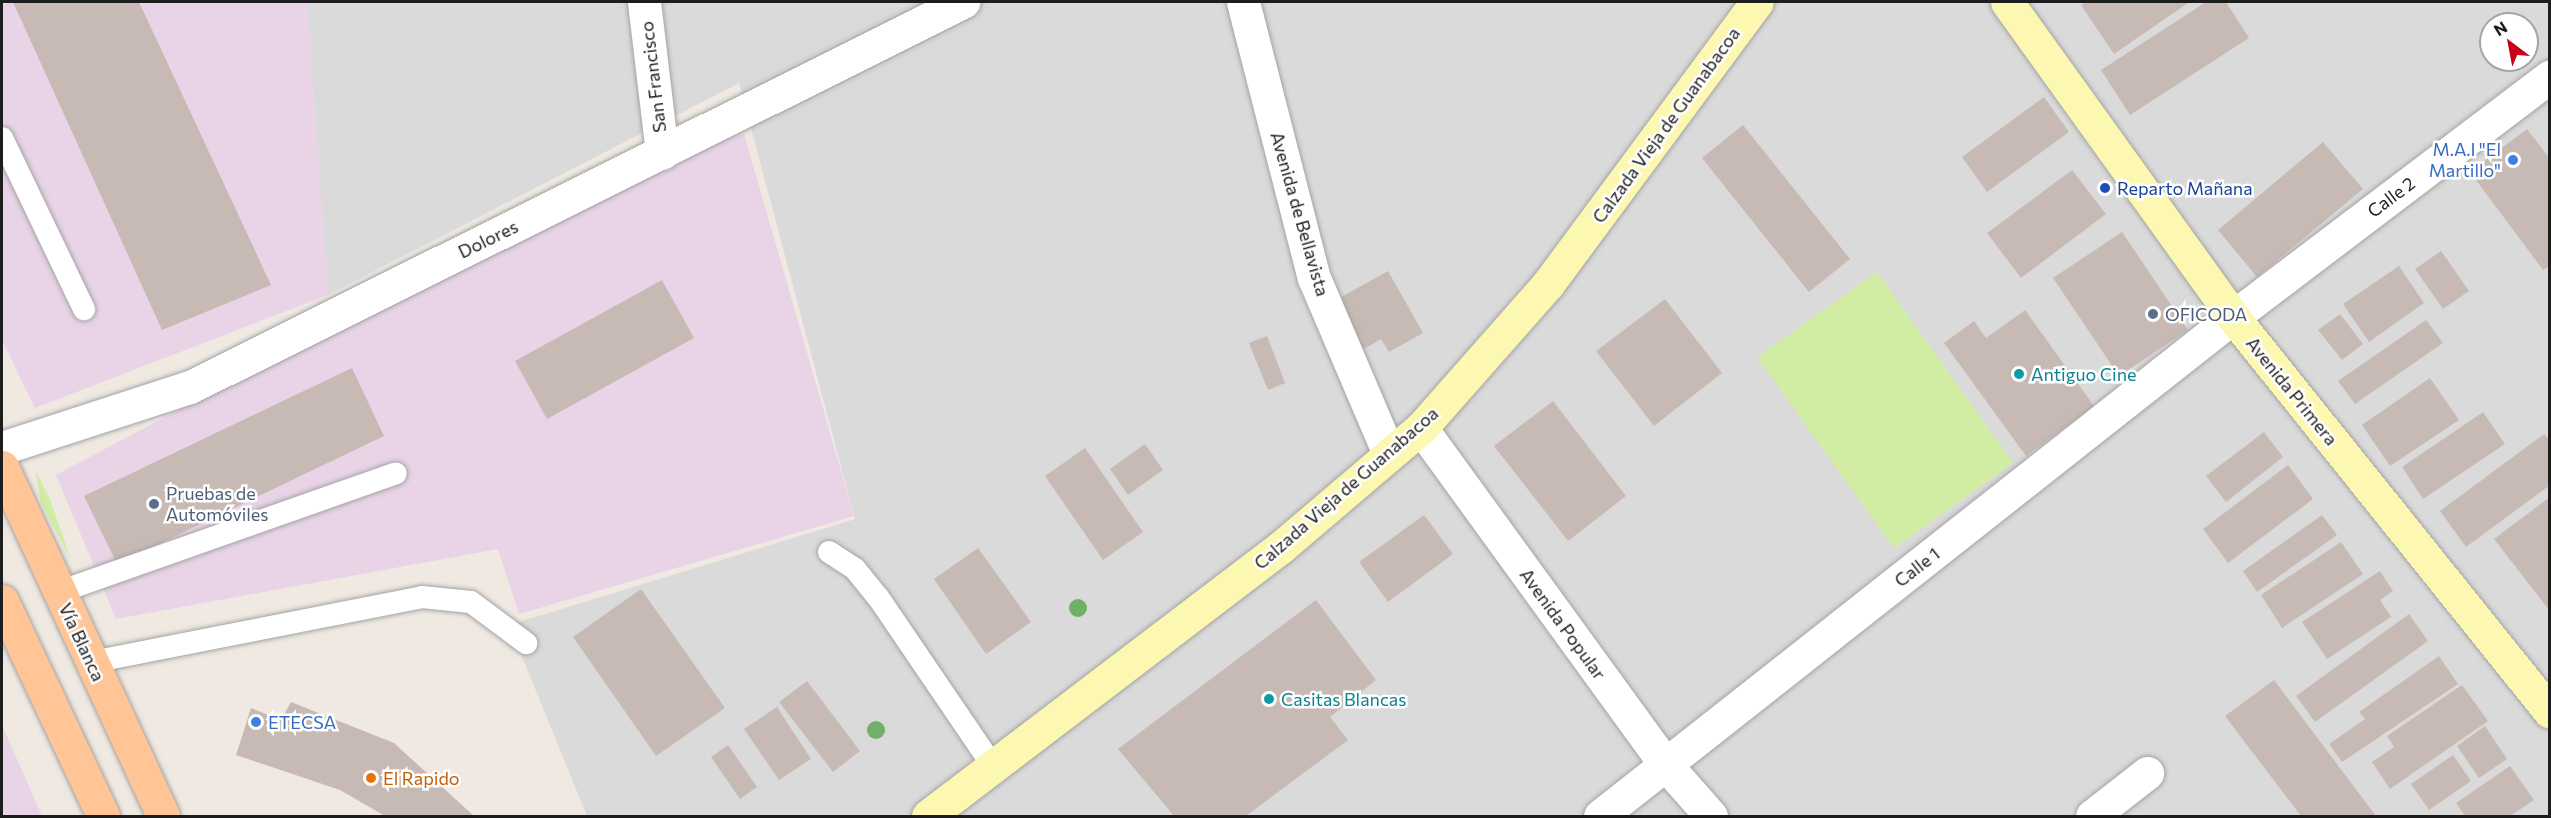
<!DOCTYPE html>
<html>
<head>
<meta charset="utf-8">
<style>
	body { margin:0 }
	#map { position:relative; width:2551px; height:818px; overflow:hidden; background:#efe9e2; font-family:Commissioner,sans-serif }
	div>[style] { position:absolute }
	.residential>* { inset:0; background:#dbdada }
	.industrial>* { inset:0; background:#e8d3e7 }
	.grass>* { inset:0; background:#d1eda3 }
	.building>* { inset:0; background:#c7bab5 }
	.roads { filter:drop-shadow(0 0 2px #a4a4a4) drop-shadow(0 0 2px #a4a4a4) }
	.service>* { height:22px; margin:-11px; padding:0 11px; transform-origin:11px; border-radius:11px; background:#fff }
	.minor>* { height:33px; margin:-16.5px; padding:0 16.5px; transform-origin:16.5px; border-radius:16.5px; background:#fff }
	.secondary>* { height:33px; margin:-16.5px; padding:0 16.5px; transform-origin:16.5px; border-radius:16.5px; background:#fdf8b1 }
	.primary>* { height:33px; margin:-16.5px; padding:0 16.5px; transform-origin:16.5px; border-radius:16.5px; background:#ffc596 }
	.trees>* { width:18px; height:18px; margin:-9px; border-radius:50%; background:#70b068 }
	.dots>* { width:16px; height:16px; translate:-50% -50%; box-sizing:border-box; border:3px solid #fff; border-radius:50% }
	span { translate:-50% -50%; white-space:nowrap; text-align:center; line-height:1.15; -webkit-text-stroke:5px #fff; paint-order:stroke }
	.street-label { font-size:18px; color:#1d1d1d }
	.shop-label { font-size:18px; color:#366cbe }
	.right { translate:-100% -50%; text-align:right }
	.left { translate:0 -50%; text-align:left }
	.transit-label { font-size:18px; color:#164399 }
	.service-label { font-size:18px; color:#4e5e75 }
	.culture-label { font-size:18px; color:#0d838f }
	.food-label { font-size:18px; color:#c56008 }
	.frame { position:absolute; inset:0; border:3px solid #1d1d1d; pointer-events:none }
	.north { position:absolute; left:2479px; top:12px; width:60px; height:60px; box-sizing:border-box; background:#fff; border:2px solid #a5a5a5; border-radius:50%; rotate:328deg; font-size:16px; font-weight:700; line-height:24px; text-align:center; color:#1d1d1d }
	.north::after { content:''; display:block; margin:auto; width:21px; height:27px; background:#c90019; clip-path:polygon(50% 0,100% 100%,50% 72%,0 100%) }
</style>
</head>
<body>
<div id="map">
	<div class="residential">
		<div style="clip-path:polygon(evenodd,307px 2px,2549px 2px,2549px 816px,587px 816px,509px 625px,855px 519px,739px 83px,328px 295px,307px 2px,2491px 24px,2527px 24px,2527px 60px,2491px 60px,2491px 24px)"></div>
	</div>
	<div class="industrial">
		<div style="clip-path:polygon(2px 2px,307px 2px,328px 295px,35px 408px,2px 340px)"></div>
		<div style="clip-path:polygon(744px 134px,854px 516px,519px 614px,498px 549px,116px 619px,56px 475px,662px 153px)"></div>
		<div style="clip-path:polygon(2px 725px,42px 816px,2px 816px)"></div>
	</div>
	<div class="grass">
		<div style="clip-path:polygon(1877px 272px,2013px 463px,1894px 548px,1757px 357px)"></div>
		<div style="clip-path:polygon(35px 470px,50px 499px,71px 560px,41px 503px)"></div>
	</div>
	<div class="building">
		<div style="clip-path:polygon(13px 2px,139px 2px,271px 285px,162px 330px)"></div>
		<div style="clip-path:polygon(2086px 2px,2187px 2px,2188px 3px,2114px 54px,2081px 5px)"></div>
		<div style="clip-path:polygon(2206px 2px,2226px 2px,2249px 38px,2130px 115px,2101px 70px)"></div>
		<div style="clip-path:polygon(2044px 97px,2069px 132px,1987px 192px,1962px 157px)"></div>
		<div style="clip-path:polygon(1743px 125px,1850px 259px,1809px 292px,1702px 158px)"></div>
		<div style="clip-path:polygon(2527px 129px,2550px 159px,2550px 266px,2543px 270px,2470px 172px)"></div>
		<div style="clip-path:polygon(2323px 142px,2363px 189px,2257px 277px,2218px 230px)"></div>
		<div style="clip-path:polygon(2072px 170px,2106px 214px,2021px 278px,1987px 233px)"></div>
		<div style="clip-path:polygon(2122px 232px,2188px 330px,2119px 376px,2053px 278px)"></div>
		<div style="clip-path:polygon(2441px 251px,2469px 291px,2443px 309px,2415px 269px)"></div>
		<div style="clip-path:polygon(2399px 266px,2424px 303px,2369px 342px,2343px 304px)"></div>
		<div style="clip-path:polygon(1388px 271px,1423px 333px,1389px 352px,1381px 339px,1364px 349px,1336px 300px)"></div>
		<div style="clip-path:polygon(662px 280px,694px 338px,547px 419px,515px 361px)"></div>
		<div style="clip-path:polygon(1665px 299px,1722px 373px,1654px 426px,1596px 351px)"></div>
		<div style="clip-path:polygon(2025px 310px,2094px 406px,2026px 456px,1944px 343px,1974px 321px,1986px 338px)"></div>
		<div style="clip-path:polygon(2340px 314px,2363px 344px,2342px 360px,2318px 330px)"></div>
		<div style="clip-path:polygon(2426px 320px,2443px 343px,2355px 404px,2338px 381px)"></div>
		<div style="clip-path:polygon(1267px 336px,1285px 383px,1268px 390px,1249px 343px)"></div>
		<div style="clip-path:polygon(352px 368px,384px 436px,117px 564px,84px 496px)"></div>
		<div style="clip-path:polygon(2430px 378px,2459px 420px,2390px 466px,2362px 425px)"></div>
		<div style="clip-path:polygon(1553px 401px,1626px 496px,1568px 541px,1494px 446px)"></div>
		<div style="clip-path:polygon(2483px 412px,2505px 444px,2423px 499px,2402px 467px)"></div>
		<div style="clip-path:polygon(2264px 432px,2283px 457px,2226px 502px,2206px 476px)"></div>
		<div style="clip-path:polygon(2544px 434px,2550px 441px,2550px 485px,2466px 547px,2440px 511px)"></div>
		<div style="clip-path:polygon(1145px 444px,1163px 470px,1128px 495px,1110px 469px)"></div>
		<div style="clip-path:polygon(1085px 448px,1143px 532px,1103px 560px,1045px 476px)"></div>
		<div style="clip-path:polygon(2288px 465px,2313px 499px,2228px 563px,2203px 529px)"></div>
		<div style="clip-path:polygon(2550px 497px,2550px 611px,2494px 539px)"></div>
		<div style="clip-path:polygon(1424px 515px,1453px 554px,1388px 602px,1359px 562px)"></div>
		<div style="clip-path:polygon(2322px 515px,2337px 535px,2257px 592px,2243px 571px)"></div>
		<div style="clip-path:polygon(2341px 542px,2363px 574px,2282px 628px,2261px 595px)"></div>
		<div style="clip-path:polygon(978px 548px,1031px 622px,986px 654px,934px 579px)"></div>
		<div style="clip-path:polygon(2380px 571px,2393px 591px,2380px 600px,2391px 617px,2327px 659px,2302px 622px)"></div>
		<div style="clip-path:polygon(641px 589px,725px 708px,656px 756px,573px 637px)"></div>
		<div style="clip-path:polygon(1316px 600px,1376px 680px,1330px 717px,1348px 740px,1246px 816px,1174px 816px,1118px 749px)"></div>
		<div style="clip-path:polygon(2409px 614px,2428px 641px,2315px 722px,2296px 696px)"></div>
		<div style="clip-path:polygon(2439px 656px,2458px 684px,2342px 762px,2329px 744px,2365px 719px,2359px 712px)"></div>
		<div style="clip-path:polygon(2274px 680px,2376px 816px,2301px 816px,2225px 716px)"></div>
		<div style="clip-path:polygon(807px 681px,860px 751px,833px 772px,779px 702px)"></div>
		<div style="clip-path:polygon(2462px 685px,2488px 721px,2390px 789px,2372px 762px,2394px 747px,2387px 736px)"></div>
		<div style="clip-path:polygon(291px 702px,394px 743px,474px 816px,385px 816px,340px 790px,236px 755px,251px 708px,281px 720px)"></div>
		<div style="clip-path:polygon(777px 707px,811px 759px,779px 780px,744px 729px)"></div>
		<div style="clip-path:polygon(2485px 726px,2507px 759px,2479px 778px,2457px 746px)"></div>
		<div style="clip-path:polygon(728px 745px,757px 787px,740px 799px,711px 757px)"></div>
		<div style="clip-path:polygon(2453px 755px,2471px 781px,2429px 810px,2411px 784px)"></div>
		<div style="clip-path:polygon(2510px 766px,2534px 800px,2510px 816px,2465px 816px,2456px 803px)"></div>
	</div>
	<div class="roads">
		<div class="service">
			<div style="left:2px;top:138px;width:190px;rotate:64.4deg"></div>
			<div style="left:829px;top:552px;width:31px;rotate:33deg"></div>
			<div style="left:855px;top:569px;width:36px;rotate:51deg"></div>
			<div style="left:878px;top:597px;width:204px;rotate:55.8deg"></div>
			<div style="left:59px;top:592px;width:357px;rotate:-19.4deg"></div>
			<div style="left:92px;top:662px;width:336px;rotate:-11.1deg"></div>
			<div style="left:422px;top:597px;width:49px;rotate:5.8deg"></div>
			<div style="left:471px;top:602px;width:69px;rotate:36.7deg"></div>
		</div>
		<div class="minor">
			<div style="left:644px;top:2px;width:152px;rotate:83.2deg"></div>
			<div style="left:1243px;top:2px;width:285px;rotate:75.6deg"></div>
			<div style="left:1314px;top:278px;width:191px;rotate:66.9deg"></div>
			<div style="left:1421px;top:428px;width:417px;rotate:54deg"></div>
			<div style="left:1666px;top:765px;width:68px;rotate:48.6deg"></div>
			<div style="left:2px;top:448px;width:198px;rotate:-18deg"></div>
			<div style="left:190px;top:387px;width:864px;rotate:-26.48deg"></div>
			<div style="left:1600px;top:816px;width:806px;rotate:-38.25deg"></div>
			<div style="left:2233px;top:317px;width:398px;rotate:-37.2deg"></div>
			<div style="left:2092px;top:816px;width:70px;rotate:-38deg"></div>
		</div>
		<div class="secondary">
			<div style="left:2007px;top:2px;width:388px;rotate:54.3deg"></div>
			<div style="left:2233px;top:317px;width:506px;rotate:51.25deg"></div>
			<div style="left:928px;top:816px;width:444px;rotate:-37.3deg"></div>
			<div style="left:1281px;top:547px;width:184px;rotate:-40.4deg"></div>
			<div style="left:1421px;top:428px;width:192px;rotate:-48.6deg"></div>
			<div style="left:1548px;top:284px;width:351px;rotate:-53.5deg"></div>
		</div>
		<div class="primary">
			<div style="left:2px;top:467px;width:384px;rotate:65.2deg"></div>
			<div style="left:2px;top:601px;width:238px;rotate:64.8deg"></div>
		</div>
	</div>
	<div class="trees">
		<div style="left:1078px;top:608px"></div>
		<div style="left:876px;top:730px"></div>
	</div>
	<div class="dots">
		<div style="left:2513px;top:160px;background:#3f7fe0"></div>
		<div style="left:2105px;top:188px;background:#1a4fb4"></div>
		<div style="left:2153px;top:314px;background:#5c6f8a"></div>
		<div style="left:2019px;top:374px;background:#0f9aa8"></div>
		<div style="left:154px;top:504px;background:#5c6f8a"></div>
		<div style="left:1269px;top:699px;background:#0f9aa8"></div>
		<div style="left:256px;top:722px;background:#3f7fe0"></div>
		<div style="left:371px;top:778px;background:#e8710a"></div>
	</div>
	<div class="street-label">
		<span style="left:653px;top:77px;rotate:-97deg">San Francisco</span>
		<span style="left:1666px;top:125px;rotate:-54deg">Calzada Vieja de Guanabacoa</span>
		<span style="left:2391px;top:197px;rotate:-37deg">Calle 2</span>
		<span style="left:1300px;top:214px;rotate:74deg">Avenida de Bellavista</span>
		<span style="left:488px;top:239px;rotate:-26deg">Dolores</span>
		<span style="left:2292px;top:391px;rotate:51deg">Avenida Primera</span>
		<span style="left:1346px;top:488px;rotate:-41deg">Calzada Vieja de Guanabacoa</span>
		<span style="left:1917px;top:567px;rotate:-38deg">Calle 1</span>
		<span style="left:1563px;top:624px;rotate:54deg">Avenida Popular</span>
		<span style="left:82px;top:642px;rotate:65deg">Vía Blanca</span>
	</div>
	<div class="shop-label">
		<span class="right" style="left:2501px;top:160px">M.A.I "El<br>Martillo"</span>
		<span class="left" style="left:268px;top:722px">ETECSA</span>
	</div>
	<div class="transit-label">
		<span class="left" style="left:2117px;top:188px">Reparto Mañana</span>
	</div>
	<div class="service-label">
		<span class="left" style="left:2165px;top:314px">OFICODA</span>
		<span class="left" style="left:166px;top:504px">Pruebas de<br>Automóviles</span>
	</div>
	<div class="culture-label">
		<span class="left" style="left:2031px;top:374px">Antiguo Cine</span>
		<span class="left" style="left:1281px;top:699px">Casitas Blancas</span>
	</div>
	<div class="food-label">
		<span class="left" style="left:383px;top:778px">El Rapido</span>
	</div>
	<div class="frame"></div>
	<div class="north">N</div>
</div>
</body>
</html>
